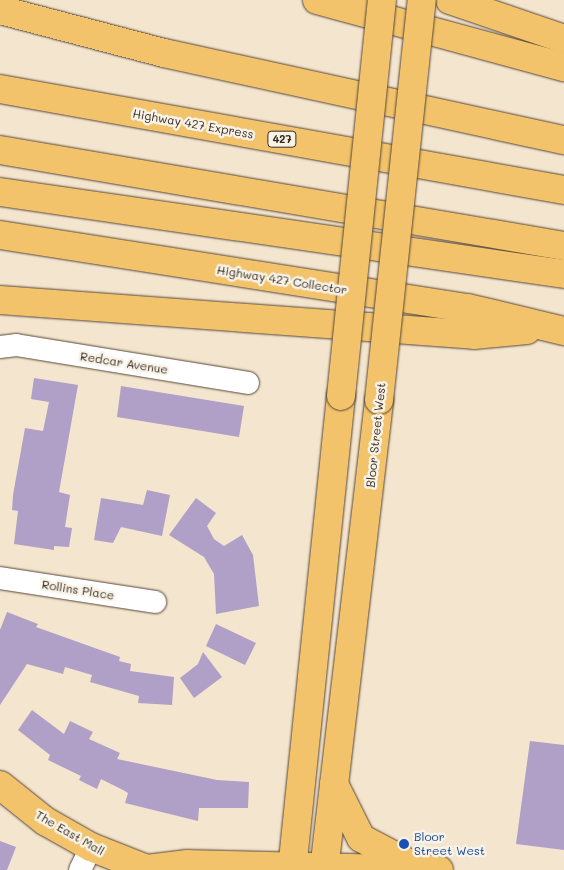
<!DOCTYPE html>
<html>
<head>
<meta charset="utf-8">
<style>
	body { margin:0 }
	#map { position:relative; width:564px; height:870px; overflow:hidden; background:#f4e5ce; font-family:Mali,sans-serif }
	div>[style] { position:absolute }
	.building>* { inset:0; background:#b09fc7 }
	.roads { filter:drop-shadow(0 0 1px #574638) drop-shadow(0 0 1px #574638) }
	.minor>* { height:22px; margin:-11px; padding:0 11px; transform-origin:11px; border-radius:11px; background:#fff }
	.major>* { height:28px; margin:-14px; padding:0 14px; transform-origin:14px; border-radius:14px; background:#f2c36a }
	.highway>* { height:28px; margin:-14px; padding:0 14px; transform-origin:14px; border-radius:14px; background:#f2c36a }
	.bridges { filter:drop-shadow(0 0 1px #574638) drop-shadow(0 0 1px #574638) }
	.major-bridge>* { height:28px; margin:-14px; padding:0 14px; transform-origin:14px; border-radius:14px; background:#f2c36a }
	.dots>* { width:14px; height:14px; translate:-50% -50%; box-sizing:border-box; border:2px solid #f7f3e8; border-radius:50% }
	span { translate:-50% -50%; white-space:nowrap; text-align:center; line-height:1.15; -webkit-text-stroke:5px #f7f3e8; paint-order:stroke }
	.shield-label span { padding:1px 4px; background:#f7f3e8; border:1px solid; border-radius:4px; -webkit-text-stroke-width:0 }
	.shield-label { font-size:11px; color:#3b2a1e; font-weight:700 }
	.street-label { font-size:12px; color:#3b2a1e }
	.transit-label { font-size:12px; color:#164399 }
	.left { translate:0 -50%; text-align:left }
</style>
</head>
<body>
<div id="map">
	<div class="building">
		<div style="clip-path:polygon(34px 378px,78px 385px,59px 492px,70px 495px,65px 527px,72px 528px,69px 547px,54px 546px,54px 550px,14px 544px,18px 511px,12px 510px,13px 495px,25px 428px,43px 431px,49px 402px,31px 399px)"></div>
		<div style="clip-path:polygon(121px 386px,244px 406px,239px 437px,117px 417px)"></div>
		<div style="clip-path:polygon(147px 490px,170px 495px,162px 536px,121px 527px,113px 543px,94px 540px,101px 498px,143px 505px)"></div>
		<div style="clip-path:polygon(196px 498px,216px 513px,207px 526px,214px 539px,224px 546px,242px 535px,253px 555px,259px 606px,216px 614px,214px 574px,204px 557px,169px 535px)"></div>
		<div style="clip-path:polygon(7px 612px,38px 624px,36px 627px,120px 657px,119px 661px,131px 664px,130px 671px,174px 677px,172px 705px,138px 703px,139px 696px,90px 682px,92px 675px,65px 667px,63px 674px,27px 664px,0 705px,0 630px)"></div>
		<div style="clip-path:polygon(216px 624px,256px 643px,245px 665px,206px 646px)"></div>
		<div style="clip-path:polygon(203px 652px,222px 677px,194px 698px,180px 678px,198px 664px)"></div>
		<div style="clip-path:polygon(32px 710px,64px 734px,70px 721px,93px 732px,89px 739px,120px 753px,117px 759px,217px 780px,249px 782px,248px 808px,199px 808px,198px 821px,125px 803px,128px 793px,123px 790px,101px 779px,97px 789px,79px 780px,81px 776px,48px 760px,50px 755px,18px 730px)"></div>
		<div style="clip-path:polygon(530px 741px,564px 745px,564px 850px,516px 844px)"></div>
		<div style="clip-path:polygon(0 841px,16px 847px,7px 870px,0 870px)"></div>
	</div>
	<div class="roads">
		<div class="minor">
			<div style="left:0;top:347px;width:16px;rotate:-7deg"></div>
			<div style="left:16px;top:345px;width:235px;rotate:9.3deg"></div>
			<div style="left:0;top:578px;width:157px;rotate:8.8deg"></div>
			<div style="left:80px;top:870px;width:25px;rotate:-64deg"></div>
		</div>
		<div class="major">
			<div style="left:334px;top:784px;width:60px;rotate:63.4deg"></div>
			<div style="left:361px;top:838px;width:53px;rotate:28deg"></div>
			<div style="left:0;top:785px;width:58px;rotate:38.7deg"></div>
			<div style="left:45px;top:821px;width:53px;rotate:29.5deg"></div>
			<div style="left:91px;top:847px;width:62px;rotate:21.6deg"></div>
			<div style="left:147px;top:869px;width:41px;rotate:-7deg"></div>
			<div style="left:188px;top:864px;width:251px;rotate:1.4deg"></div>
			<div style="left:292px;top:870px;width:477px;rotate:-84.1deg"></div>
			<div style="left:324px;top:870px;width:473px;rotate:-83.3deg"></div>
		</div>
		<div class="highway">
			<div style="left:317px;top:0;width:256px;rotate:15.2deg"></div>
			<div style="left:450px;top:0;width:120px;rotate:18.9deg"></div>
			<div style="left:0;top:10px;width:170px;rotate:14.7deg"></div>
			<div style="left:164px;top:53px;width:409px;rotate:12.3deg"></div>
			<div style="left:0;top:89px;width:573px;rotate:10.15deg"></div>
			<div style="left:0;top:150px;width:572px;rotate:9.66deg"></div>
			<div style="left:0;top:192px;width:570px;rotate:8.27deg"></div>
			<div style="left:0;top:235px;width:474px;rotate:8.9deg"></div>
			<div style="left:468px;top:308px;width:99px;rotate:13.5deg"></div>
			<div style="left:0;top:300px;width:475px;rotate:4.2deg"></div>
			<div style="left:474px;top:335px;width:53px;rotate:-5.4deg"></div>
		</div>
	</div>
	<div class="bridges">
		<div class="major-bridge">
			<div style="left:341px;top:396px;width:398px;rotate:-84.1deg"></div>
			<div style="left:379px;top:400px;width:402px;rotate:-83.9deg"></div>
		</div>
	</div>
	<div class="dots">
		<div style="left:404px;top:844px;background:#1a4fb4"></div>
	</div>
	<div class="shield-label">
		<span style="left:282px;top:139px">427</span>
	</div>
	<div class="street-label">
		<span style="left:193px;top:124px;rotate:10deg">Highway 427 Express</span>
		<span style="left:282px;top:280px;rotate:9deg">Highway 427 Collector</span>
		<span style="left:124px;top:363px;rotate:9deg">Redcar Avenue</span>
		<span style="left:376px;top:435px;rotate:-84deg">Bloor Street West</span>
		<span style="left:78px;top:590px;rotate:9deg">Rollins Place</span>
		<span style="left:70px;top:833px;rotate:30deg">The East Mall</span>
	</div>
	<div class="transit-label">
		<span class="left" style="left:414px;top:844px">Bloor<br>Street West</span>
	</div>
</div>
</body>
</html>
